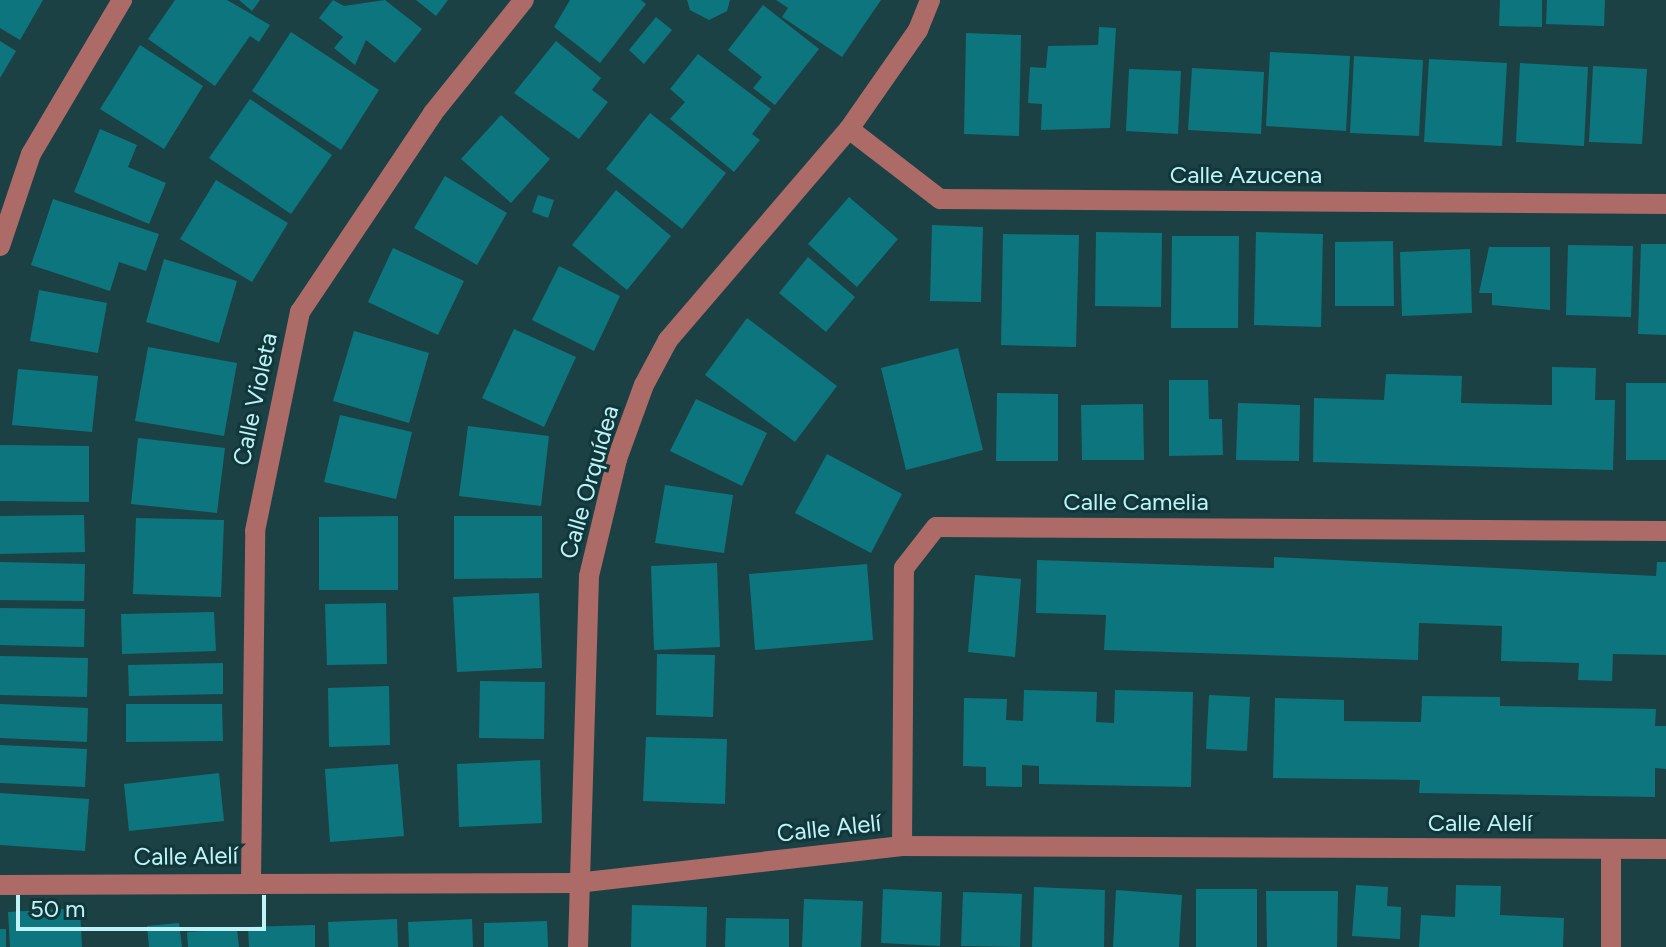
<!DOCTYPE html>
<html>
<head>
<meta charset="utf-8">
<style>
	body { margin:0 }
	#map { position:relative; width:1666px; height:947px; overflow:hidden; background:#1c4145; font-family:Figtree,sans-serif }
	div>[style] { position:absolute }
	.building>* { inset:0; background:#0d757d }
	.minor>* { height:20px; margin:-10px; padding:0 10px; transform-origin:10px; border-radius:10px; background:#ad6b68 }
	span { translate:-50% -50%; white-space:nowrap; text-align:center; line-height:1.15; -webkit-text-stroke:6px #11373a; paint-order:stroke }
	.street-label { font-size:24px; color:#bff3f8 }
	.scale { position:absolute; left:16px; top:895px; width:250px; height:36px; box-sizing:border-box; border:4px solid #bff3f8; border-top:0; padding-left:10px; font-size:24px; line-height:28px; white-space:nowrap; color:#bff3f8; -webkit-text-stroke:6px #11373a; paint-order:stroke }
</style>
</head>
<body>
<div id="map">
	<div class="building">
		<div style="clip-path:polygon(0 0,43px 0,20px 40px,0 28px)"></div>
		<div style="clip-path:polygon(175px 0,227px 0,270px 25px,259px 42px,250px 36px,215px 86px,148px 39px)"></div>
		<div style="clip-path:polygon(239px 0,260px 0,252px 11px)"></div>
		<div style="clip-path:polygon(333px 0,344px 6px,385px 0,422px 29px,395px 63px,366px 40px,355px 65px,334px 48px,343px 37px,319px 18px)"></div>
		<div style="clip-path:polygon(416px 0,448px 0,436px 16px)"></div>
		<div style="clip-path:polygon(570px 0,641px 0,646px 4px,600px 63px,554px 27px)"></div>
		<div style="clip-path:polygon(687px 0,730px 0,727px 11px,709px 20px,690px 10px)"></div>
		<div style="clip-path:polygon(776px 0,881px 0,842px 57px,782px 17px,788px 8px)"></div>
		<div style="clip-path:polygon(1500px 0,1542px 0,1542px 27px,1499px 26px)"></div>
		<div style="clip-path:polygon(1547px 0,1605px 0,1604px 26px,1546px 24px)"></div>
		<div style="clip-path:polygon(763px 5px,819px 49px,775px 105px,753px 88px,762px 77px,728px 50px)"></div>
		<div style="clip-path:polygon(656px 17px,672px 30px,644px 64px,629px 50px)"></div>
		<div style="clip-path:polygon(1099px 27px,1116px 28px,1110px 128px,1041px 130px,1042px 104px,1028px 103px,1030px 67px,1046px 68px,1048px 46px,1098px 45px)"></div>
		<div style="clip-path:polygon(291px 32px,379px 90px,341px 150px,252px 91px)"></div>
		<div style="clip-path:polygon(966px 33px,1021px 35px,1019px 136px,964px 134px)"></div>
		<div style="clip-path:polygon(0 41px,16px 51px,0 78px)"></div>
		<div style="clip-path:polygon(556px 41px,601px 78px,592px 90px,608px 102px,579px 139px,514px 93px)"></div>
		<div style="clip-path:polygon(140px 45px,203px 86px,164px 149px,100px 109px)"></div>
		<div style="clip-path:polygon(1270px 52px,1350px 56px,1346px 131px,1266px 126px)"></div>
		<div style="clip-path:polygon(698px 54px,771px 109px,752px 134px,760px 140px,734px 172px,670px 119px,685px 102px,670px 89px)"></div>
		<div style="clip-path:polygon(1354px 56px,1423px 60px,1419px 136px,1350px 133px)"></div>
		<div style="clip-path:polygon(1429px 59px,1507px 63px,1502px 146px,1424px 142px)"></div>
		<div style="clip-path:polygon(1520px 63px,1588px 67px,1584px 146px,1516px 142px)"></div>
		<div style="clip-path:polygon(1593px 66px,1647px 69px,1642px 144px,1589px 142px)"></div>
		<div style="clip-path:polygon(1192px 68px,1264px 72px,1261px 134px,1188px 130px)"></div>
		<div style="clip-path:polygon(1129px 69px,1181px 71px,1178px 134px,1126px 131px)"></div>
		<div style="clip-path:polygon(250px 99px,332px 155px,291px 214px,209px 158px)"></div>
		<div style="clip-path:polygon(650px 113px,726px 173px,682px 229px,606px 169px)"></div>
		<div style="clip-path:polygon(501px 115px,550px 159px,511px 203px,461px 159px)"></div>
		<div style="clip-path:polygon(100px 129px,137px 145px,128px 167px,166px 183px,149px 224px,74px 192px)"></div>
		<div style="clip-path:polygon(445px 176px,507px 213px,477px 265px,414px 228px)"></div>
		<div style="clip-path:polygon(216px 180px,288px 223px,252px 282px,180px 239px)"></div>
		<div style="clip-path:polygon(616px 190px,671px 236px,627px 290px,572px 245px)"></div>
		<div style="clip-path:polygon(538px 195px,554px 200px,548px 218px,532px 212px)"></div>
		<div style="clip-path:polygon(849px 197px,898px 239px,857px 287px,808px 244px)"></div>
		<div style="clip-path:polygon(53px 199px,159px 234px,146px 271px,119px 262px,110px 291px,31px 265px)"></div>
		<div style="clip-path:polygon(932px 225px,983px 227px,981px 302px,930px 301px)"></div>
		<div style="clip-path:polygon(1096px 232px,1162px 233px,1161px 307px,1095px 306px)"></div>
		<div style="clip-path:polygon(1256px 232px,1323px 234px,1321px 327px,1254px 325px)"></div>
		<div style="clip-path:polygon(1003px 234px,1079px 235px,1076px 347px,1001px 345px)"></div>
		<div style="clip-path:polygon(1172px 236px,1239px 236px,1238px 328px,1171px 328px)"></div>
		<div style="clip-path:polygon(1393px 241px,1394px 306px,1335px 306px,1335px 242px)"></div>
		<div style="clip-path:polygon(1641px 244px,1666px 244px,1666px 335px,1638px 334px)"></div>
		<div style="clip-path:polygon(1568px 245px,1633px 246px,1631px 317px,1566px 315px)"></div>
		<div style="clip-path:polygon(1489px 247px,1550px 247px,1550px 310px,1492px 305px,1492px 293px,1479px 293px)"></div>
		<div style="clip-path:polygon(393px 248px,464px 281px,438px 335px,368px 302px)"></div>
		<div style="clip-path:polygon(1470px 249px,1472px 313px,1402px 316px,1400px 252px)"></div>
		<div style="clip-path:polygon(808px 257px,855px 297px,826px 332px,779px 293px)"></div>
		<div style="clip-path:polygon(164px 259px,237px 281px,219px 343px,146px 322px)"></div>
		<div style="clip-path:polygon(559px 266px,620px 296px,594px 351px,532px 320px)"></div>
		<div style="clip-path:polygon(39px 290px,107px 303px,98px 353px,30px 341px)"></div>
		<div style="clip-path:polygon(747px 318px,837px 386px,795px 442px,705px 375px)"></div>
		<div style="clip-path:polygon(514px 329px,576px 357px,544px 427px,482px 398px)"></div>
		<div style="clip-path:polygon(354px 331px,429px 353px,409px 423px,333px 401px)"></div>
		<div style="clip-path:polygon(148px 347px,237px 363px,224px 436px,135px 421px)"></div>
		<div style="clip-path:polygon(958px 348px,983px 450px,906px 470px,881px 368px)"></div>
		<div style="clip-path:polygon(1552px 367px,1596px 368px,1595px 400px,1615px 400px,1613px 470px,1313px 462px,1314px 398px,1384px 400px,1386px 374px,1462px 376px,1461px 403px,1552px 405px)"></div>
		<div style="clip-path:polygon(18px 369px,98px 376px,92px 432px,12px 425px)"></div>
		<div style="clip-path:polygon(1169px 380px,1208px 380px,1209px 419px,1222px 419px,1223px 455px,1169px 456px)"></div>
		<div style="clip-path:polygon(1626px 383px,1666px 383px,1666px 460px,1626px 460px)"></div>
		<div style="clip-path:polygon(997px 393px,1058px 394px,1058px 461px,996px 461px)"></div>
		<div style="clip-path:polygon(696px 399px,767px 433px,742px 486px,670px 451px)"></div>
		<div style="clip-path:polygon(1238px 403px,1300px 405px,1299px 461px,1236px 460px)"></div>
		<div style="clip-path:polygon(1143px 404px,1144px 460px,1082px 460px,1081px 405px)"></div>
		<div style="clip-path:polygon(340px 415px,412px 432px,396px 499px,324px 482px)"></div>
		<div style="clip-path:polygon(468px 426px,549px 436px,541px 506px,459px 496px)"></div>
		<div style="clip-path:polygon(138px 438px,225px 448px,217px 513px,131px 504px)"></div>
		<div style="clip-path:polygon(0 445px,89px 446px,89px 502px,0 501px)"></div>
		<div style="clip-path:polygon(827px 454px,902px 494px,871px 553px,795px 513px)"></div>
		<div style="clip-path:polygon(665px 485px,733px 495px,724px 553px,655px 543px)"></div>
		<div style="clip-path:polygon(84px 515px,85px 552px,0 554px,0 516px)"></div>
		<div style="clip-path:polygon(398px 516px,398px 590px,319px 590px,319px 517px)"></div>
		<div style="clip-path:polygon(454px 516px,542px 516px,542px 578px,454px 579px)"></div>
		<div style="clip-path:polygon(136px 518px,224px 520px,221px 597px,133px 594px)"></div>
		<div style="clip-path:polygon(1274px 557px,1656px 576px,1657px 562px,1666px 562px,1666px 655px,1613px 654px,1612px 681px,1578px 680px,1579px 663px,1501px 661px,1502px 626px,1419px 623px,1418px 660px,1104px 650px,1106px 615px,1036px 613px,1037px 560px,1274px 568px)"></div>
		<div style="clip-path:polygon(0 562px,85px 564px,84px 601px,0 600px)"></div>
		<div style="clip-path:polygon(717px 563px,720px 647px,654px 650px,651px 566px)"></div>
		<div style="clip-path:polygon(867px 564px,873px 640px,755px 650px,749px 574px)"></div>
		<div style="clip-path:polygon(975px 575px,1021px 579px,1015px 657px,968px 652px)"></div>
		<div style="clip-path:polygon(539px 593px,542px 668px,457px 672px,453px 597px)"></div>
		<div style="clip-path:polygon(386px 603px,387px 664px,327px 665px,325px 604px)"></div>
		<div style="clip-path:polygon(0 608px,85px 609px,84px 647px,0 645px)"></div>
		<div style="clip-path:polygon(214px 612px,216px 651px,122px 654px,121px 614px)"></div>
		<div style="clip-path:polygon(657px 654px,715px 655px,713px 717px,656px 715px)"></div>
		<div style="clip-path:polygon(0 656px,88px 658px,87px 697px,0 695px)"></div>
		<div style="clip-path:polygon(223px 663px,223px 694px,129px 696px,128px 665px)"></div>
		<div style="clip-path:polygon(480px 681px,545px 682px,544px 739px,479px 738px)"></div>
		<div style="clip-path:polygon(389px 686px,390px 745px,329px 747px,328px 688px)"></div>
		<div style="clip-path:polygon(1024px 690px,1097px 692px,1096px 722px,1114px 723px,1115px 690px,1193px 692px,1191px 787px,1039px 784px,1039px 766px,1022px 765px,1022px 787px,986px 786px,986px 767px,963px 766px,964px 698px,1007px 699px,1006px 720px,1023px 721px)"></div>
		<div style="clip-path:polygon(1209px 695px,1250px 697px,1247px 751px,1206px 749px)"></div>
		<div style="clip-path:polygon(1422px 696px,1500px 697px,1500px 706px,1656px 709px,1655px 726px,1666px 726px,1666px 769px,1655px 768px,1655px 797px,1419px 793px,1420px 780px,1273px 778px,1275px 698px,1344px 700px,1344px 721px,1421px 722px)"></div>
		<div style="clip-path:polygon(0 704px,88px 708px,87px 742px,0 738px)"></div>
		<div style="clip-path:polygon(126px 704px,222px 704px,223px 741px,126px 742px)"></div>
		<div style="clip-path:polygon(646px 737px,727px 739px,725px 804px,643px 801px)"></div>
		<div style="clip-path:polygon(0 745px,87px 749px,85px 787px,0 783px)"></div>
		<div style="clip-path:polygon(540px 760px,542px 823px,459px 827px,457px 764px)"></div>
		<div style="clip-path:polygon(398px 764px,404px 836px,330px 842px,325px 769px)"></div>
		<div style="clip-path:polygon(219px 773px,224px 821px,129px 831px,124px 784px)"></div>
		<div style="clip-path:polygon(0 793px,89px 799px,85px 851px,0 845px)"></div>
		<div style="clip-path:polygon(1356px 885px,1388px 887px,1387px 906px,1401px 907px,1400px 939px,1352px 936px)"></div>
		<div style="clip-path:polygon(1456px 885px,1501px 886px,1500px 915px,1564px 918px,1563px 947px,1419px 947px,1421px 915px,1455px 917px)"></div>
		<div style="clip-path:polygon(1034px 887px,1105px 890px,1104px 947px,1032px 947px)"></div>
		<div style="clip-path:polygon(883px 889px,942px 892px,940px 946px,881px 943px)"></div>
		<div style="clip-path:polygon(1196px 889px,1257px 889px,1257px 947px,1196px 947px)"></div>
		<div style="clip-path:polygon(1116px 890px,1182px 895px,1179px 947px,1113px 947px)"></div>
		<div style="clip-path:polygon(1266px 891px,1338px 891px,1337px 947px,1267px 947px)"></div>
		<div style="clip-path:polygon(963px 892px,1022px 894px,1020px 947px,961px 946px)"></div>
		<div style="clip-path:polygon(804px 899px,863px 901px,861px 947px,802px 947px)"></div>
		<div style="clip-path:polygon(632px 905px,707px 907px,706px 947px,631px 947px)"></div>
		<div style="clip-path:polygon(80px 908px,82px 947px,10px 947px,8px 912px)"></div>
		<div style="clip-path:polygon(726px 918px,789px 919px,789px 947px,725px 947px)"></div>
		<div style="clip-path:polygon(397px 919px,398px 947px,329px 947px,328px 922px)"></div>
		<div style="clip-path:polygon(472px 919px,473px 947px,409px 947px,408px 922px)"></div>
		<div style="clip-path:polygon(547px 921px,548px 947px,484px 947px,484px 923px)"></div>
		<div style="clip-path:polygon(179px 923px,182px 947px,149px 947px,147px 926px)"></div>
		<div style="clip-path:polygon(315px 925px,315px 947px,249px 947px,248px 927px)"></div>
		<div style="clip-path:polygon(0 929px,6px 929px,6px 947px,0 947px)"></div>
		<div style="clip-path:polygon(237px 929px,239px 947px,188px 947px,187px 932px)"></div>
	</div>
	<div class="minor">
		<div style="left:849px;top:129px;width:115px;rotate:37.6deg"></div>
		<div style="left:940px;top:199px;width:726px;rotate:0.39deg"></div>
		<div style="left:0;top:246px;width:97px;rotate:-71.4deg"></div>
		<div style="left:31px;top:154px;width:179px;rotate:-59.4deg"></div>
		<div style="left:902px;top:846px;width:278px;rotate:-89.6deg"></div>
		<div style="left:904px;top:568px;width:52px;rotate:-52deg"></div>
		<div style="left:936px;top:527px;width:730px;rotate:0.31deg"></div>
		<div style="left:1611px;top:850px;width:97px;rotate:90deg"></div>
		<div style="left:251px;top:881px;width:350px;rotate:-89.3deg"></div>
		<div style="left:255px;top:531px;width:224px;rotate:-78.4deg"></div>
		<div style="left:300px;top:312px;width:239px;rotate:-56.2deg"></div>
		<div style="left:433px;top:113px;width:145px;rotate:-51.2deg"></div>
		<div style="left:0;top:885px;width:577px;rotate:-0.2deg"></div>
		<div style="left:577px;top:883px;width:327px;rotate:-6.5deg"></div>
		<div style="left:902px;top:846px;width:764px;rotate:0.22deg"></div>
		<div style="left:578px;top:947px;width:371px;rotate:-88.3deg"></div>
		<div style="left:589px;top:576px;width:120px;rotate:-76.5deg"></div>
		<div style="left:617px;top:459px;width:79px;rotate:-70deg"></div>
		<div style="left:644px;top:385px;width:51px;rotate:-61.9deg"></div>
		<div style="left:668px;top:340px;width:278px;rotate:-49.4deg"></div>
		<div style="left:849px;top:129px;width:121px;rotate:-55.1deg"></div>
		<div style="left:918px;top:30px;width:32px;rotate:-68deg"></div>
	</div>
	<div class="street-label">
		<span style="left:1246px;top:175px">Calle Azucena</span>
		<span style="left:255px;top:399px;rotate:-78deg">Calle Violeta</span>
		<span style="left:589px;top:482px;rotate:-74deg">Calle Orquídea</span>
		<span style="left:1136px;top:502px">Calle Camelia</span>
		<span style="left:1480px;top:823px">Calle Alelí</span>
		<span style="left:829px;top:828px;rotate:-6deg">Calle Alelí</span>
		<span style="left:186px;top:856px;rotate:-1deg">Calle Alelí</span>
	</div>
	<div class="scale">50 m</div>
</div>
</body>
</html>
